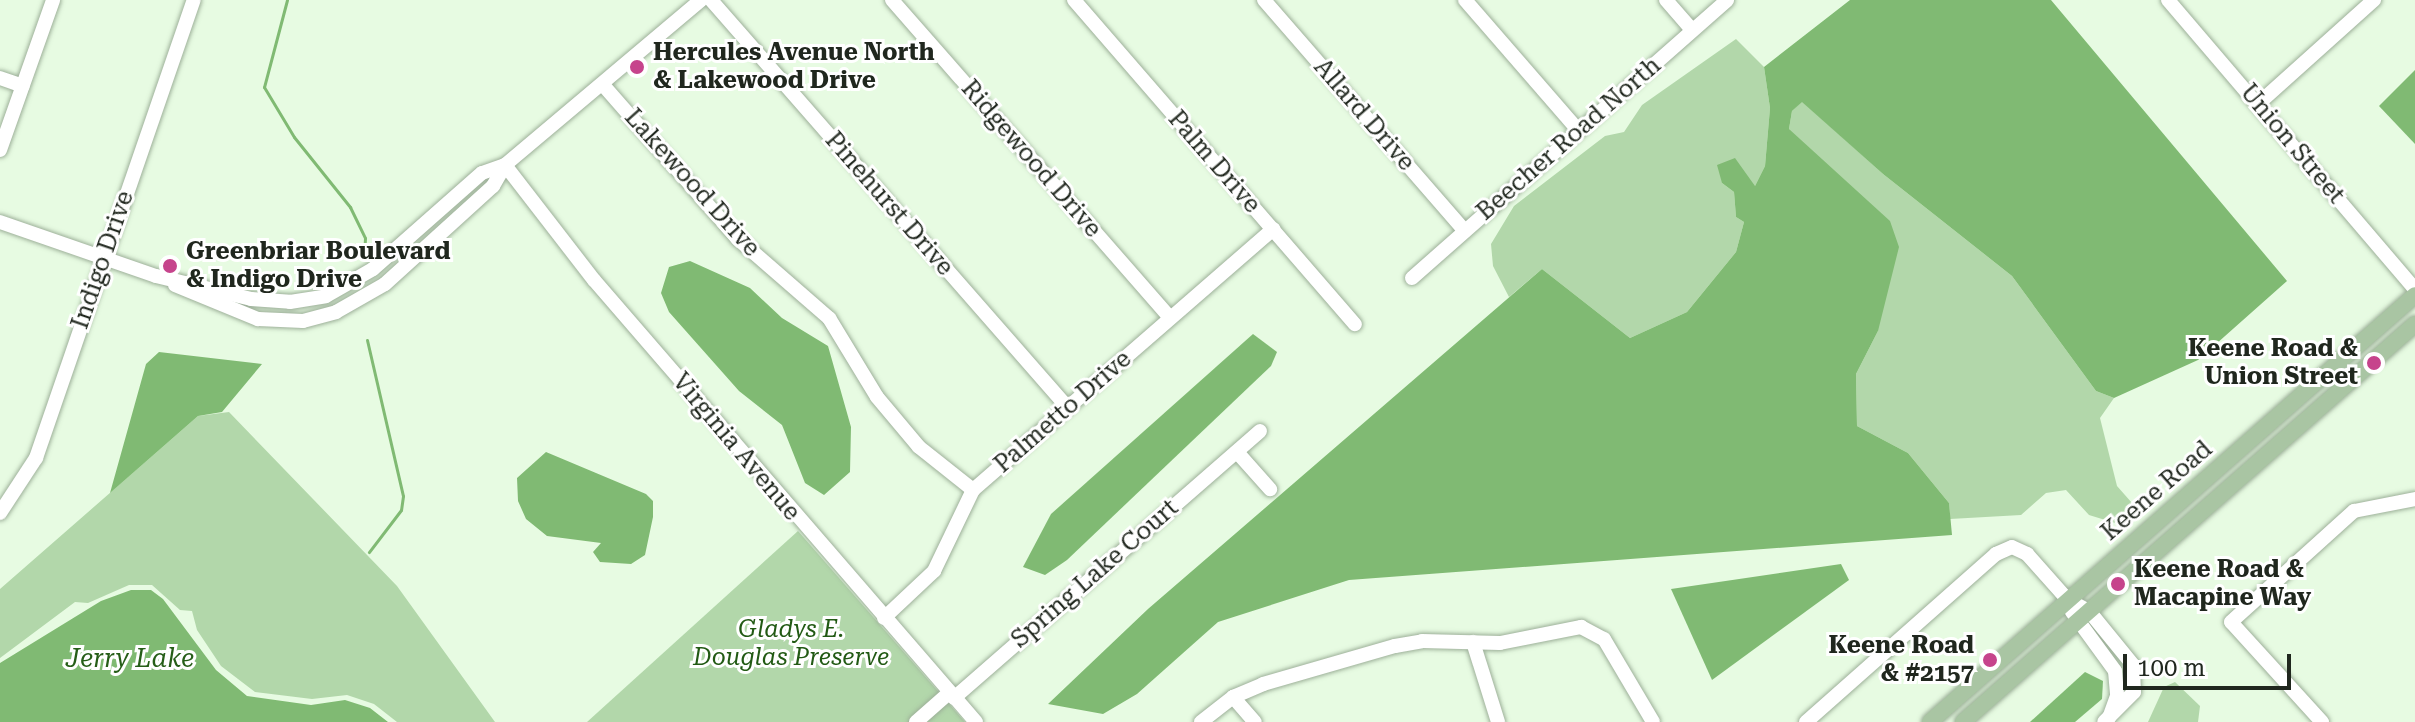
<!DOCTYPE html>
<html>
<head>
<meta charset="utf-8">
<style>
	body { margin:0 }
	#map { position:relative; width:2415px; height:722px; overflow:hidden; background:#e7fbe2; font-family:"Roboto Serif",serif }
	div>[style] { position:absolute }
	.green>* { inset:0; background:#b2d7aa }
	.water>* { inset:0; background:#80ba73 }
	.stream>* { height:3px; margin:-1.5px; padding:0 1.5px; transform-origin:1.5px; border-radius:1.5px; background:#80ba73 }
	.roads { filter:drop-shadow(0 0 2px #9db099) drop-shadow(0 0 2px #9db099) }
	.minor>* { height:14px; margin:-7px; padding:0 7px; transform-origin:7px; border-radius:7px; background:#fff }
	.major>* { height:16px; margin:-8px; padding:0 8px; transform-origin:8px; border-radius:8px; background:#a9c5a3 }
	.dots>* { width:22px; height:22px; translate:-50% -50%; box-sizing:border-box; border:4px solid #fff; border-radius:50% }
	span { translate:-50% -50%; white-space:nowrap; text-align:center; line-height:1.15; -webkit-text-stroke:6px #fff; paint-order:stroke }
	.poi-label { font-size:24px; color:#20271e; font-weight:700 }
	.left { translate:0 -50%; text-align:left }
	.right { translate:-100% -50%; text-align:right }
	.street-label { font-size:24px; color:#20271e }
	.park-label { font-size:24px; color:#225a14; font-style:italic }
	.water-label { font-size:26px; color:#265e18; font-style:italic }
	.scale { position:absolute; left:2123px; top:654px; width:168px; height:36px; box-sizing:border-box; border:4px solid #20271e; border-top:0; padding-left:10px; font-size:24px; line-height:28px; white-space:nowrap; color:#20271e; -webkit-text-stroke:6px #fff; paint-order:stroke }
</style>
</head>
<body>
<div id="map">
	<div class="green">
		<div style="clip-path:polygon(1736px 39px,1764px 67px,1770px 108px,1765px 166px,1755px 186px,1722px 183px,1734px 192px,1736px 217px,1744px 222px,1736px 252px,1687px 312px,1630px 338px,1542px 269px,1509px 297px,1493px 266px,1491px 244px,1514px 206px,1605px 136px,1624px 132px,1642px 105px)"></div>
		<div style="clip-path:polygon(1802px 101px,1883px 174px,2012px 276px,2096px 391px,2114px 398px,2100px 418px,2117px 486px,2132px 503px,2115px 523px,2089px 515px,2066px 490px,2046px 493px,2021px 515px,1950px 519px,1949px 503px,1908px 453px,1857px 426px,1856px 374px,1878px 331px,1789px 129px,1792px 111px)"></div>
		<div style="clip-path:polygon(229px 412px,397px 586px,495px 722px,397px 722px,374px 704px,347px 695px,312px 699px,255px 692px,221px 666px,197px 630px,192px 611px,180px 610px,152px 585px,129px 585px,88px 603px,75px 602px,0 658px,0 589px,198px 416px)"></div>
		<div style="clip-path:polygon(798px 531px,965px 722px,587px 722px)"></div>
		<div style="clip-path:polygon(2175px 682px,2200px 706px,2198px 722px,2148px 722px,2164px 687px)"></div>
	</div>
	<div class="water">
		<div style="clip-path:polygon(1850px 0,2051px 0,2287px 281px,2198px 360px,2114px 398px,2096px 391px,2012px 276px,1883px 174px,1802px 102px,1792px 111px,1789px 129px,1890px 221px,1899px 247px,1878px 331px,1856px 374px,1857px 426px,1908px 453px,1949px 503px,1952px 535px,1349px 580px,1218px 622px,1137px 694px,1103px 714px,1048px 704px,1148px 609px,1542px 269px,1630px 338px,1687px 312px,1736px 252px,1744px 222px,1736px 217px,1734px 192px,1722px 183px,1717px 165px,1735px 158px,1755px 186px,1765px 166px,1770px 108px,1764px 67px)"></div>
		<div style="clip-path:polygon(2415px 70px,2415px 144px,2379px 106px)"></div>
		<div style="clip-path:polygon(690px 261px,750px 288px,782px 318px,828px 346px,851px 427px,850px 472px,824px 495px,805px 483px,782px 425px,739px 391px,669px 312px,661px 293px,669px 267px)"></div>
		<div style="clip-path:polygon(1253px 334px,1277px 352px,1271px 366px,1067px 560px,1045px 575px,1023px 567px,1051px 514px)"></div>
		<div style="clip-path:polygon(159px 352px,262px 364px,222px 412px,198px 416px,110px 493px,146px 364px)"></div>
		<div style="clip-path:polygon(546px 452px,646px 494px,653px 501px,653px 517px,645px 555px,631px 564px,600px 562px,593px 552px,601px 543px,547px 536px,526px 519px,518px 501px,517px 478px)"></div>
		<div style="clip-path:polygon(1841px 564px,1849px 580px,1712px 680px,1671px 589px)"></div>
		<div style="clip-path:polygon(131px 590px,151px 590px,163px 599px,216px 670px,247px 696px,311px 705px,345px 700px,370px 708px,388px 722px,0 722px,0 663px,101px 601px)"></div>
		<div style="clip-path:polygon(2085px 672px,2103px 681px,2102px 699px,2075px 722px,2030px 722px)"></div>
	</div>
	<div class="stream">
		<div style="left:287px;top:0;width:90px;rotate:104.8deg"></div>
		<div style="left:264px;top:87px;width:58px;rotate:59deg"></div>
		<div style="left:294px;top:137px;width:90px;rotate:51.3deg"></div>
		<div style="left:350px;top:207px;width:34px;rotate:64deg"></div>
		<div style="left:365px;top:238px;width:20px;rotate:93deg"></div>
		<div style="left:367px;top:340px;width:160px;rotate:77deg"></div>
		<div style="left:403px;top:496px;width:14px;rotate:98deg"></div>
		<div style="left:401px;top:510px;width:53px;rotate:127.3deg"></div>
	</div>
	<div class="roads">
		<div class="minor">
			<div style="left:711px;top:0;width:542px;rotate:48.81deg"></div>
			<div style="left:892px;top:0;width:422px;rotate:48.8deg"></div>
			<div style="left:1074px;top:0;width:429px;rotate:49.1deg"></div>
			<div style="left:1264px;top:0;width:306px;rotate:49deg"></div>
			<div style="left:1465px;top:0;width:172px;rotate:49deg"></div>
			<div style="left:1666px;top:0;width:40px;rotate:49deg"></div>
			<div style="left:2168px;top:0;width:380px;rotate:49.5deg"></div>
			<div style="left:0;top:78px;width:24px;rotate:19deg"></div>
			<div style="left:603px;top:85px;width:205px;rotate:48.8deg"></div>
			<div style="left:738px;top:239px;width:121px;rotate:41deg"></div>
			<div style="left:829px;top:318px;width:92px;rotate:58.7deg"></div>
			<div style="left:877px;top:397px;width:65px;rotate:50deg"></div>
			<div style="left:919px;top:447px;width:69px;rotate:38.5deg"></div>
			<div style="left:2258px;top:104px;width:156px;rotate:-41.9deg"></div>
			<div style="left:0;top:150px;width:159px;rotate:-70.5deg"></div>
			<div style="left:505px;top:165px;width:145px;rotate:52.3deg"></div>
			<div style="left:594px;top:280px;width:584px;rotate:49.16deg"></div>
			<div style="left:0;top:222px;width:165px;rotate:19.1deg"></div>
			<div style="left:156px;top:276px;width:98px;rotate:13.6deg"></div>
			<div style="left:251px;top:299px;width:39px;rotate:4deg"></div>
			<div style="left:290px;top:302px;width:36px;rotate:-9deg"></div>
			<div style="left:326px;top:296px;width:54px;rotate:-29.9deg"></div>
			<div style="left:373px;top:269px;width:145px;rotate:-41.4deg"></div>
			<div style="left:482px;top:173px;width:24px;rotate:-19deg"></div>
			<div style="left:505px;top:165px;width:256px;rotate:-40.1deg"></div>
			<div style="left:1412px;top:278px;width:420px;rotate:-41.4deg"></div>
			<div style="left:175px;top:285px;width:90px;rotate:22.3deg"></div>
			<div style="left:258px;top:319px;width:45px;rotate:2.5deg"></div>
			<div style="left:303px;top:321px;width:34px;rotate:-15deg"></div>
			<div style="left:336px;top:312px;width:56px;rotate:-29.7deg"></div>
			<div style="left:385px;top:284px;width:146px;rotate:-42.2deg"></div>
			<div style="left:493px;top:186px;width:24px;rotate:-60deg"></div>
			<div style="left:1237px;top:452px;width:50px;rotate:48.3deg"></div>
			<div style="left:0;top:513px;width:66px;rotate:-56.8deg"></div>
			<div style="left:36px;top:458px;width:484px;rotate:-71deg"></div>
			<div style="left:2072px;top:612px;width:73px;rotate:53.9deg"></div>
			<div style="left:2115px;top:671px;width:25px;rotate:85deg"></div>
			<div style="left:2117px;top:696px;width:23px;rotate:110deg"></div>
			<div style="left:884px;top:618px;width:69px;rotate:-43.2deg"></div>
			<div style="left:934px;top:571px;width:90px;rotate:-64.3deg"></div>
			<div style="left:973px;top:490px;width:398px;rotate:-41deg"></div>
			<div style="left:1473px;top:642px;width:84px;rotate:72.6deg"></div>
			<div style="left:1233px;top:697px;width:33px;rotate:49deg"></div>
			<div style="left:954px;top:698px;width:406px;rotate:-41.1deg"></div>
			<div style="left:916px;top:722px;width:45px;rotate:-41.4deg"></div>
			<div style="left:1201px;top:722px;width:41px;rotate:-38deg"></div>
			<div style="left:1233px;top:697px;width:33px;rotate:-23deg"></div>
			<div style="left:1263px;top:684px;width:137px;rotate:-16.1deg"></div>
			<div style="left:1395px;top:646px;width:27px;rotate:-10deg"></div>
			<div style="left:1422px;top:641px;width:78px;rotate:1.5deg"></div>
			<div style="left:1500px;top:643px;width:83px;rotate:-11.2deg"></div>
			<div style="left:1581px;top:627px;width:26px;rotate:28deg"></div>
			<div style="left:1604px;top:639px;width:96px;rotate:59.4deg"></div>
			<div style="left:1806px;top:722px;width:254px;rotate:-41.5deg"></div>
			<div style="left:1996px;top:554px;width:17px;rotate:-24deg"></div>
			<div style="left:2012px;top:547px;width:17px;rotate:25deg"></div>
			<div style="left:2027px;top:554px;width:62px;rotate:48.3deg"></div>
			<div style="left:2068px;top:600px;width:24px;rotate:28deg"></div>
			<div style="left:2089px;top:611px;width:70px;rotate:50.8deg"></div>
			<div style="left:2133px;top:665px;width:27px;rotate:88deg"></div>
			<div style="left:2134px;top:692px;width:42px;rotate:135deg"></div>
			<div style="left:2322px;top:722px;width:135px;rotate:-132.3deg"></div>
			<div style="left:2231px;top:622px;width:166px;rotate:-42.1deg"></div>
			<div style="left:2354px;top:511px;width:62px;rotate:-11.1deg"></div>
		</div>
		<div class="major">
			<div style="left:1930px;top:722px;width:646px;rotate:-41.36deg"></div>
			<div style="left:1963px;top:722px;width:602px;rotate:-41.36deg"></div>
		</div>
	</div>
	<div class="dots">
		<div style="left:637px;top:67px;background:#c6448c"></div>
		<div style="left:170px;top:266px;background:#c6448c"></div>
		<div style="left:2374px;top:363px;background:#c6448c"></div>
		<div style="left:2118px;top:584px;background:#c6448c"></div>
		<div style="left:1990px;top:660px;background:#c6448c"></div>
	</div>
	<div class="poi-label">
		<span class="left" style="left:653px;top:67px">Hercules Avenue North<br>&amp; Lakewood Drive</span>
		<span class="left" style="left:186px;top:266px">Greenbriar Boulevard<br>&amp; Indigo Drive</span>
		<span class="right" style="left:2358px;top:363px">Keene Road &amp;<br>Union Street</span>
		<span class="left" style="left:2134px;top:584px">Keene Road &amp;<br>Macapine Way</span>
		<span class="right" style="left:1974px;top:660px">Keene Road<br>&amp; #2157</span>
	</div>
	<div class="street-label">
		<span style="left:1364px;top:115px;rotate:49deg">Allard Drive</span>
		<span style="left:1569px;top:139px;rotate:-41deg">Beecher Road North</span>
		<span style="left:2292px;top:144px;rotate:50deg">Union Street</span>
		<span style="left:1031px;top:159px;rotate:49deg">Ridgewood Drive</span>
		<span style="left:1214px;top:162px;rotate:49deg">Palm Drive</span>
		<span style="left:692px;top:183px;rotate:48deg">Lakewood Drive</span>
		<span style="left:889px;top:204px;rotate:49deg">Pinehurst Drive</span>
		<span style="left:103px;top:260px;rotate:-71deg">Indigo Drive</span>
		<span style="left:1063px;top:412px;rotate:-41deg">Palmetto Drive</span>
		<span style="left:736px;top:447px;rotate:50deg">Virginia Avenue</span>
		<span style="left:2157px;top:491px;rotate:-41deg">Keene Road</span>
		<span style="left:1095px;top:574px;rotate:-41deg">Spring Lake Court</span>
	</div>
	<div class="park-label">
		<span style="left:791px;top:644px">Gladys E.<br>Douglas Preserve</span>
	</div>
	<div class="water-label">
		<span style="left:130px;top:659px">Jerry Lake</span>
	</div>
	<div class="scale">100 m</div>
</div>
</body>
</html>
